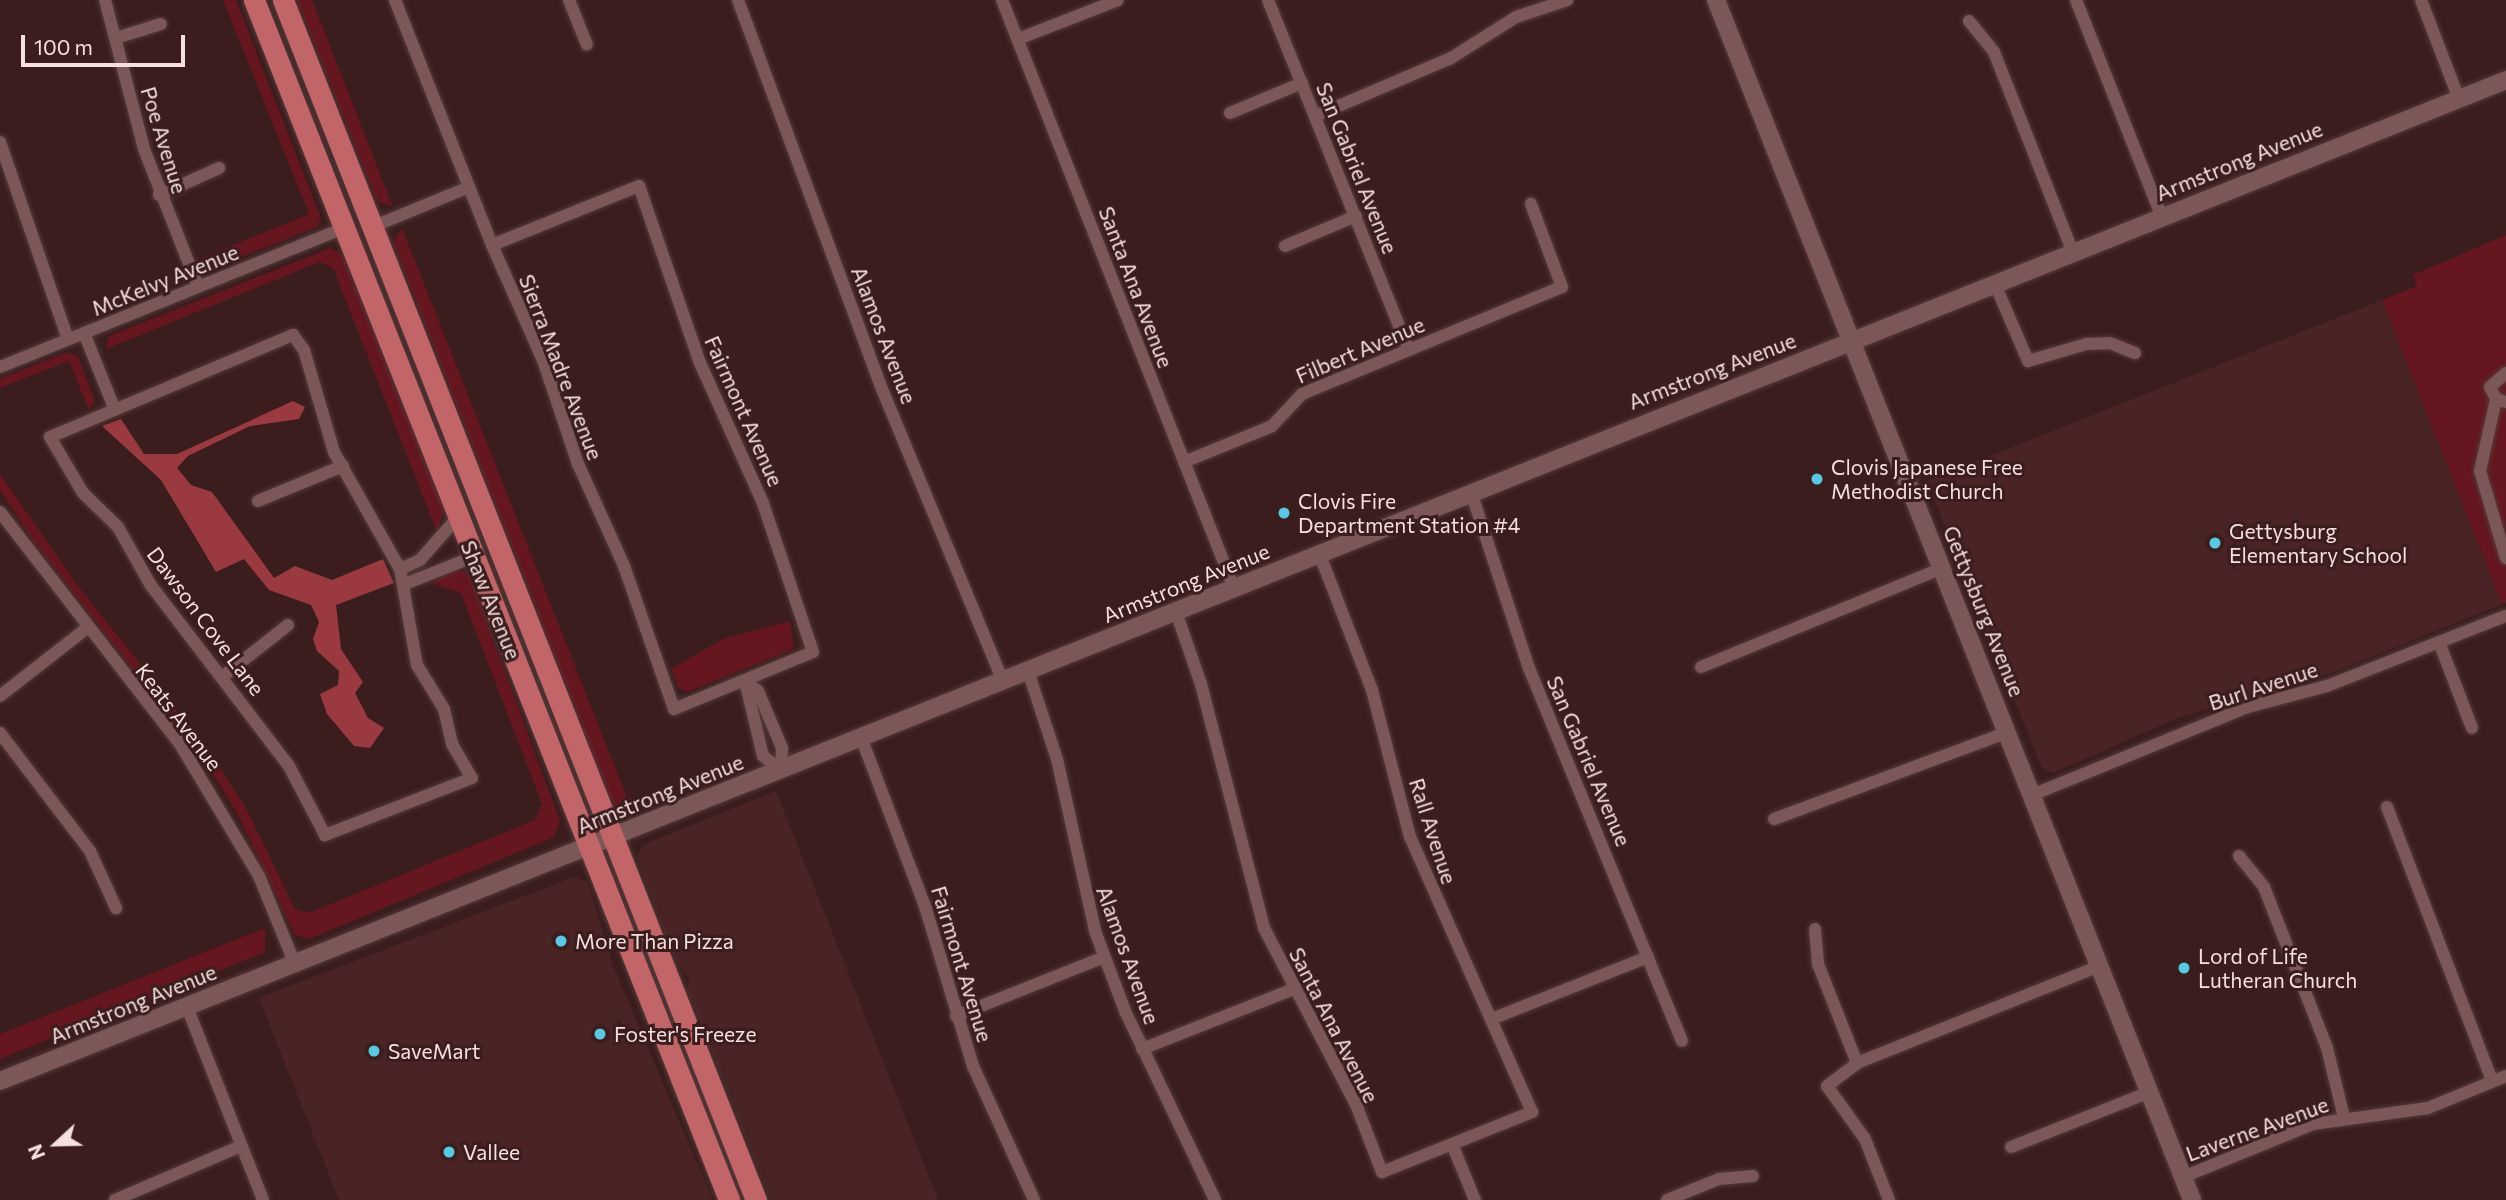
<!DOCTYPE html>
<html>
<head>
<meta charset="utf-8">
<style>
	body { margin:0 }
	#map { position:relative; width:2506px; height:1200px; overflow:hidden; background:#3b1d1d; font-family:Commissioner,sans-serif }
	div>[style] { position:absolute }
	.built>* { inset:0; background:#4a2425 }
	.green>* { inset:0; background:#65161e }
	.water>* { inset:0; background:#9a3a40 }
	.roads { filter:drop-shadow(0 0 2px #543a3b) drop-shadow(0 0 2px #543a3b) }
	.street>* { height:12px; margin:-6px; padding:0 6px; transform-origin:6px; border-radius:6px; background:#7b5757 }
	.secondary>* { height:18px; margin:-9px; padding:0 9px; transform-origin:9px; border-radius:9px; background:#7b5757 }
	.primary>* { height:21px; margin:-10.5px; padding:0 10.5px; transform-origin:10.5px; border-radius:10.5px; background:#c26568 }
	.dots>* { width:19px; height:19px; translate:-50% -50%; box-sizing:border-box; border:4px solid #3b1d1d; border-radius:50% }
	span { translate:-50% -50%; white-space:nowrap; text-align:center; line-height:1.15; -webkit-text-stroke:6px #3b1d1d; paint-order:stroke }
	.street-label { font-size:21px; color:#f6e0df }
	.poi-label { font-size:21px; color:#f6e0df }
	.left { translate:0 -50%; text-align:left }
	.north { position:absolute; left:21px; top:1109px; width:70px; height:70px; -webkit-text-stroke:5px #3b1d1d; paint-order:stroke; rotate:248deg; font-size:19px; font-weight:700; line-height:28px; text-align:center; color:#f6e0df }
	.north::after { content:''; display:block; margin:auto; width:24px; height:32px; background:#f6e0df; clip-path:polygon(50% 0,100% 100%,50% 72%,0 100%) }
	.scale { position:absolute; left:21px; top:35px; width:164px; height:32px; box-sizing:border-box; border:4px solid #f6e0df; border-top:0; padding-left:9px; font-size:21px; line-height:24px; white-space:nowrap; color:#f6e0df; -webkit-text-stroke:5px #3b1d1d; paint-order:stroke }
</style>
</head>
<body>
<div id="map">
	<div class="built">
		<div style="clip-path:polygon(2382px 300px,2502px 604px,2331px 673px,2177px 718px,2053px 773px,2042px 768px,1927px 481px)"></div>
		<div style="clip-path:polygon(776px 791px,853px 985px,938px 1200px,771px 1200px,687px 989px,690px 980px,675px 960px,637px 858px,643px 845px)"></div>
		<div style="clip-path:polygon(574px 877px,588px 882px,613px 966px,713px 1200px,339px 1200px,259px 998px)"></div>
	</div>
	<div class="green">
		<div style="clip-path:polygon(223px 0,236px 0,321px 218px,317px 227px,211px 269px,199px 259px,309px 214px)"></div>
		<div style="clip-path:polygon(297px 0,312px 0,393px 207px,377px 201px)"></div>
		<div style="clip-path:polygon(402px 228px,626px 795px,645px 805px,631px 811px,616px 808px,610px 797px,393px 242px)"></div>
		<div style="clip-path:polygon(2506px 235px,2506px 603px,2502px 604px,2382px 300px,2417px 286px,2413px 275px)"></div>
		<div style="clip-path:polygon(330px 248px,343px 255px,444px 511px,437px 532px,333px 268px,320px 262px,106px 349px,109px 336px)"></div>
		<div style="clip-path:polygon(67px 352px,78px 357px,95px 401px,89px 410px,69px 361px,0 388px,0 379px)"></div>
		<div style="clip-path:polygon(0 474px,78px 586px,208px 749px,246px 808px,295px 909px,309px 913px,535px 820px,542px 804px,461px 593px,430px 583px,458px 569px,469px 574px,560px 821px,554px 837px,309px 939px,295px 935px,238px 815px,208px 766px,31px 538px,0 490px)"></div>
		<div style="clip-path:polygon(790px 621px,794px 649px,687px 692px,679px 688px,671px 669px,723px 639px)"></div>
		<div style="clip-path:polygon(265px 928px,265px 952px,0 1059px,0 1034px)"></div>
	</div>
	<div class="water">
		<div style="clip-path:polygon(293px 401px,305px 407px,299px 419px,250px 426px,188px 456px,177px 468px,191px 485px,212px 492px,274px 578px,295px 566px,332px 580px,383px 559px,394px 583px,336px 605px,341px 649px,363px 682px,355px 693px,368px 718px,384px 728px,370px 748px,354px 746px,327px 714px,320px 694px,338px 685px,339px 671px,317px 651px,313px 639px,319px 622px,311px 605px,269px 590px,244px 559px,216px 572px,161px 480px,102px 426px,121px 419px,144px 454px,177px 454px)"></div>
	</div>
	<div class="roads">
		<div class="street">
			<div style="left:105px;top:0;width:154px;rotate:75.3deg"></div>
			<div style="left:144px;top:149px;width:148px;rotate:68.6deg"></div>
			<div style="left:395px;top:0;width:264px;rotate:68.4deg"></div>
			<div style="left:492px;top:245px;width:126px;rotate:66.1deg"></div>
			<div style="left:543px;top:360px;width:110px;rotate:71.4deg"></div>
			<div style="left:578px;top:464px;width:112px;rotate:65.7deg"></div>
			<div style="left:624px;top:566px;width:151px;rotate:70.7deg"></div>
			<div style="left:674px;top:709px;width:150px;rotate:-22.3deg"></div>
			<div style="left:813px;top:652px;width:157px;rotate:-108.6deg"></div>
			<div style="left:763px;top:503px;width:154px;rotate:-114.2deg"></div>
			<div style="left:700px;top:363px;width:187px;rotate:-109deg"></div>
			<div style="left:639px;top:186px;width:158px;rotate:158.1deg"></div>
			<div style="left:569px;top:0;width:48px;rotate:68.2deg"></div>
			<div style="left:738px;top:0;width:415px;rotate:69.7deg"></div>
			<div style="left:882px;top:389px;width:316px;rotate:67.5deg"></div>
			<div style="left:1002px;top:0;width:632px;rotate:68.47deg"></div>
			<div style="left:1268px;top:0;width:377px;rotate:68.1deg"></div>
			<div style="left:2076px;top:0;width:233px;rotate:68.4deg"></div>
			<div style="left:2421px;top:0;width:106px;rotate:69deg"></div>
			<div style="left:1969px;top:21px;width:40px;rotate:51deg"></div>
			<div style="left:1994px;top:52px;width:216px;rotate:68.5deg"></div>
			<div style="left:116px;top:38px;width:47px;rotate:-17.3deg"></div>
			<div style="left:1018px;top:39px;width:107px;rotate:-21.3deg"></div>
			<div style="left:1230px;top:113px;width:78px;rotate:-22.6deg"></div>
			<div style="left:1315px;top:116px;width:148px;rotate:-23.1deg"></div>
			<div style="left:1451px;top:58px;width:77px;rotate:-32.2deg"></div>
			<div style="left:1516px;top:17px;width:54px;rotate:-18.4deg"></div>
			<div style="left:0;top:142px;width:208px;rotate:71deg"></div>
			<div style="left:159px;top:195px;width:66px;rotate:-24.2deg"></div>
			<div style="left:372px;top:227px;width:105px;rotate:-22.4deg"></div>
			<div style="left:1285px;top:246px;width:77px;rotate:-22.9deg"></div>
			<div style="left:1995px;top:284px;width:84px;rotate:66.8deg"></div>
			<div style="left:2028px;top:361px;width:60px;rotate:-16.3deg"></div>
			<div style="left:2086px;top:344px;width:24px;rotate:-2deg"></div>
			<div style="left:2110px;top:343px;width:27px;rotate:22deg"></div>
			<div style="left:84px;top:333px;width:83px;rotate:68.1deg"></div>
			<div style="left:293px;top:335px;width:19px;rotate:54deg"></div>
			<div style="left:304px;top:350px;width:106px;rotate:73.6deg"></div>
			<div style="left:334px;top:452px;width:134px;rotate:60.6deg"></div>
			<div style="left:400px;top:569px;width:97px;rotate:80deg"></div>
			<div style="left:417px;top:665px;width:52px;rotate:58.5deg"></div>
			<div style="left:444px;top:709px;width:36px;rotate:77deg"></div>
			<div style="left:452px;top:744px;width:39px;rotate:60deg"></div>
			<div style="left:472px;top:778px;width:158px;rotate:158.8deg"></div>
			<div style="left:325px;top:835px;width:78px;rotate:-117.6deg"></div>
			<div style="left:289px;top:766px;width:229px;rotate:-127.4deg"></div>
			<div style="left:150px;top:584px;width:65px;rotate:-119.3deg"></div>
			<div style="left:118px;top:527px;width:49px;rotate:-135.8deg"></div>
			<div style="left:83px;top:493px;width:65px;rotate:-120.5deg"></div>
			<div style="left:50px;top:437px;width:264px;rotate:-22.8deg"></div>
			<div style="left:0;top:367px;width:371px;rotate:-22deg"></div>
			<div style="left:2506px;top:373px;width:21px;rotate:139deg"></div>
			<div style="left:2490px;top:387px;width:13px;rotate:63deg"></div>
			<div style="left:2496px;top:399px;width:10px;rotate:17deg"></div>
			<div style="left:2496px;top:399px;width:74px;rotate:102.5deg"></div>
			<div style="left:2480px;top:471px;width:91px;rotate:73.4deg"></div>
			<div style="left:1184px;top:462px;width:95px;rotate:-22.2deg"></div>
			<div style="left:1272px;top:426px;width:44px;rotate:-46.8deg"></div>
			<div style="left:1302px;top:394px;width:281px;rotate:-22.4deg"></div>
			<div style="left:1562px;top:287px;width:89px;rotate:-110.5deg"></div>
			<div style="left:1471px;top:492px;width:185px;rotate:71.8deg"></div>
			<div style="left:1529px;top:668px;width:403px;rotate:67.7deg"></div>
			<div style="left:258px;top:501px;width:92px;rotate:-22.4deg"></div>
			<div style="left:0;top:512px;width:294px;rotate:52.2deg"></div>
			<div style="left:180px;top:744px;width:154px;rotate:59.1deg"></div>
			<div style="left:259px;top:876px;width:95px;rotate:67.8deg"></div>
			<div style="left:400px;top:569px;width:22px;rotate:-24deg"></div>
			<div style="left:420px;top:560px;width:57px;rotate:-48.5deg"></div>
			<div style="left:405px;top:584px;width:73px;rotate:-21.7deg"></div>
			<div style="left:1176px;top:612px;width:76px;rotate:70.9deg"></div>
			<div style="left:1201px;top:684px;width:252px;rotate:75.5deg"></div>
			<div style="left:1264px;top:928px;width:202px;rotate:62.5deg"></div>
			<div style="left:1357px;top:1107px;width:70px;rotate:69deg"></div>
			<div style="left:1382px;top:1172px;width:162px;rotate:-21.8deg"></div>
			<div style="left:1532px;top:1112px;width:301px;rotate:-113.9deg"></div>
			<div style="left:1410px;top:837px;width:152px;rotate:-104.5deg"></div>
			<div style="left:1372px;top:690px;width:147px;rotate:-111.1deg"></div>
			<div style="left:2439px;top:642px;width:92px;rotate:69deg"></div>
			<div style="left:1701px;top:667px;width:261px;rotate:-22.3deg"></div>
			<div style="left:1028px;top:671px;width:93px;rotate:71.8deg"></div>
			<div style="left:1057px;top:759px;width:176px;rotate:77.5deg"></div>
			<div style="left:1095px;top:931px;width:85px;rotate:69.4deg"></div>
			<div style="left:1125px;top:1011px;width:209px;rotate:64.5deg"></div>
			<div style="left:222px;top:677px;width:84px;rotate:-38.2deg"></div>
			<div style="left:745px;top:681px;width:77px;rotate:76.5deg"></div>
			<div style="left:763px;top:756px;width:23px;rotate:38deg"></div>
			<div style="left:745px;top:681px;width:16px;rotate:38deg"></div>
			<div style="left:758px;top:691px;width:62px;rotate:67.2deg"></div>
			<div style="left:782px;top:748px;width:22px;rotate:93deg"></div>
			<div style="left:0;top:696px;width:110px;rotate:-38deg"></div>
			<div style="left:0;top:733px;width:148px;rotate:52.7deg"></div>
			<div style="left:90px;top:851px;width:63px;rotate:65.5deg"></div>
			<div style="left:861px;top:737px;width:181px;rotate:69.3deg"></div>
			<div style="left:925px;top:906px;width:167px;rotate:73.3deg"></div>
			<div style="left:973px;top:1066px;width:147px;rotate:65.5deg"></div>
			<div style="left:2032px;top:795px;width:233px;rotate:-22.2deg"></div>
			<div style="left:2248px;top:707px;width:82px;rotate:-14.9deg"></div>
			<div style="left:2327px;top:686px;width:192px;rotate:-21.4deg"></div>
			<div style="left:2387px;top:807px;width:293px;rotate:69deg"></div>
			<div style="left:1774px;top:819px;width:250px;rotate:-20.4deg"></div>
			<div style="left:2239px;top:856px;width:40px;rotate:51deg"></div>
			<div style="left:2264px;top:887px;width:173px;rotate:68.6deg"></div>
			<div style="left:2327px;top:1048px;width:71px;rotate:76.2deg"></div>
			<div style="left:1815px;top:929px;width:35px;rotate:85deg"></div>
			<div style="left:1818px;top:964px;width:106px;rotate:68.5deg"></div>
			<div style="left:187px;top:1007px;width:207px;rotate:68.5deg"></div>
			<div style="left:956px;top:1016px;width:159px;rotate:-21.7deg"></div>
			<div style="left:1494px;top:1018px;width:166px;rotate:-21.6deg"></div>
			<div style="left:1142px;top:1049px;width:160px;rotate:-21.6deg"></div>
			<div style="left:1452px;top:1144px;width:61px;rotate:67.7deg"></div>
			<div style="left:2011px;top:1147px;width:149px;rotate:-21.6deg"></div>
			<div style="left:2183px;top:1177px;width:140px;rotate:-22.2deg"></div>
			<div style="left:2313px;top:1124px;width:116px;rotate:-7.9deg"></div>
			<div style="left:2428px;top:1108px;width:84px;rotate:-22.3deg"></div>
			<div style="left:115px;top:1200px;width:137px;rotate:-23.2deg"></div>
			<div style="left:1667px;top:1200px;width:56px;rotate:-22deg"></div>
			<div style="left:1719px;top:1179px;width:34px;rotate:-5deg"></div>
			<div style="left:1889px;top:1200px;width:66px;rotate:-111.5deg"></div>
			<div style="left:1865px;top:1139px;width:65px;rotate:-125.6deg"></div>
			<div style="left:1827px;top:1086px;width:38px;rotate:-37deg"></div>
			<div style="left:1857px;top:1063px;width:262px;rotate:-21.8deg"></div>
		</div>
		<div class="secondary">
			<div style="left:1716px;top:0;width:1291px;rotate:68.36deg"></div>
			<div style="left:0;top:1081px;width:2699px;rotate:-21.77deg"></div>
		</div>
		<div class="primary">
			<div style="left:254px;top:0;width:1291px;rotate:68.4deg"></div>
			<div style="left:283px;top:0;width:1290px;rotate:68.49deg"></div>
		</div>
	</div>
	<div class="dots">
		<div style="left:1817px;top:479px;background:#57c9e2"></div>
		<div style="left:1284px;top:513px;background:#57c9e2"></div>
		<div style="left:2215px;top:543px;background:#57c9e2"></div>
		<div style="left:561px;top:941px;background:#57c9e2"></div>
		<div style="left:2184px;top:968px;background:#57c9e2"></div>
		<div style="left:600px;top:1034px;background:#57c9e2"></div>
		<div style="left:374px;top:1051px;background:#57c9e2"></div>
		<div style="left:449px;top:1152px;background:#57c9e2"></div>
	</div>
	<div class="street-label">
		<span style="left:164px;top:140px;rotate:73deg">Poe Avenue</span>
		<span style="left:2239px;top:161px;rotate:-22deg">Armstrong Avenue</span>
		<span style="left:1357px;top:168px;rotate:68deg">San Gabriel Avenue</span>
		<span style="left:165px;top:280px;rotate:-22deg">McKelvy Avenue</span>
		<span style="left:1136px;top:287px;rotate:69deg">Santa Ana Avenue</span>
		<span style="left:884px;top:335px;rotate:69deg">Alamos Avenue</span>
		<span style="left:1360px;top:350px;rotate:-23deg">Filbert Avenue</span>
		<span style="left:561px;top:367px;rotate:69deg">Sierra Madre Avenue</span>
		<span style="left:1712px;top:371px;rotate:-21deg">Armstrong Avenue</span>
		<span style="left:744px;top:411px;rotate:66deg">Fairmont Avenue</span>
		<span style="left:1186px;top:583px;rotate:-22deg">Armstrong Avenue</span>
		<span style="left:491px;top:600px;rotate:68deg">Shaw Avenue</span>
		<span style="left:1984px;top:611px;rotate:68deg">Gettysburg Avenue</span>
		<span style="left:206px;top:621px;rotate:53deg">Dawson Cove Lane</span>
		<span style="left:2263px;top:686px;rotate:-18deg">Burl Avenue</span>
		<span style="left:179px;top:717px;rotate:53deg">Keats Avenue</span>
		<span style="left:1589px;top:761px;rotate:67deg">San Gabriel Avenue</span>
		<span style="left:660px;top:794px;rotate:-22deg">Armstrong Avenue</span>
		<span style="left:1433px;top:831px;rotate:72deg">Rall Avenue</span>
		<span style="left:1128px;top:955px;rotate:70deg">Alamos Avenue</span>
		<span style="left:962px;top:964px;rotate:73deg">Fairmont Avenue</span>
		<span style="left:133px;top:1004px;rotate:-22deg">Armstrong Avenue</span>
		<span style="left:1334px;top:1025px;rotate:63deg">Santa Ana Avenue</span>
		<span style="left:2257px;top:1129px;rotate:-20deg">Laverne Avenue</span>
	</div>
	<div class="poi-label">
		<span class="left" style="left:1831px;top:479px">Clovis Japanese Free<br>Methodist Church</span>
		<span class="left" style="left:1298px;top:513px">Clovis Fire<br>Department Station #4</span>
		<span class="left" style="left:2229px;top:543px">Gettysburg<br>Elementary School</span>
		<span class="left" style="left:575px;top:941px">More Than Pizza</span>
		<span class="left" style="left:2198px;top:968px">Lord of Life<br>Lutheran Church</span>
		<span class="left" style="left:614px;top:1034px">Foster's Freeze</span>
		<span class="left" style="left:388px;top:1051px">SaveMart</span>
		<span class="left" style="left:463px;top:1152px">Vallee</span>
	</div>
	<div class="north">N</div>
	<div class="scale">100 m</div>
</div>
</body>
</html>
